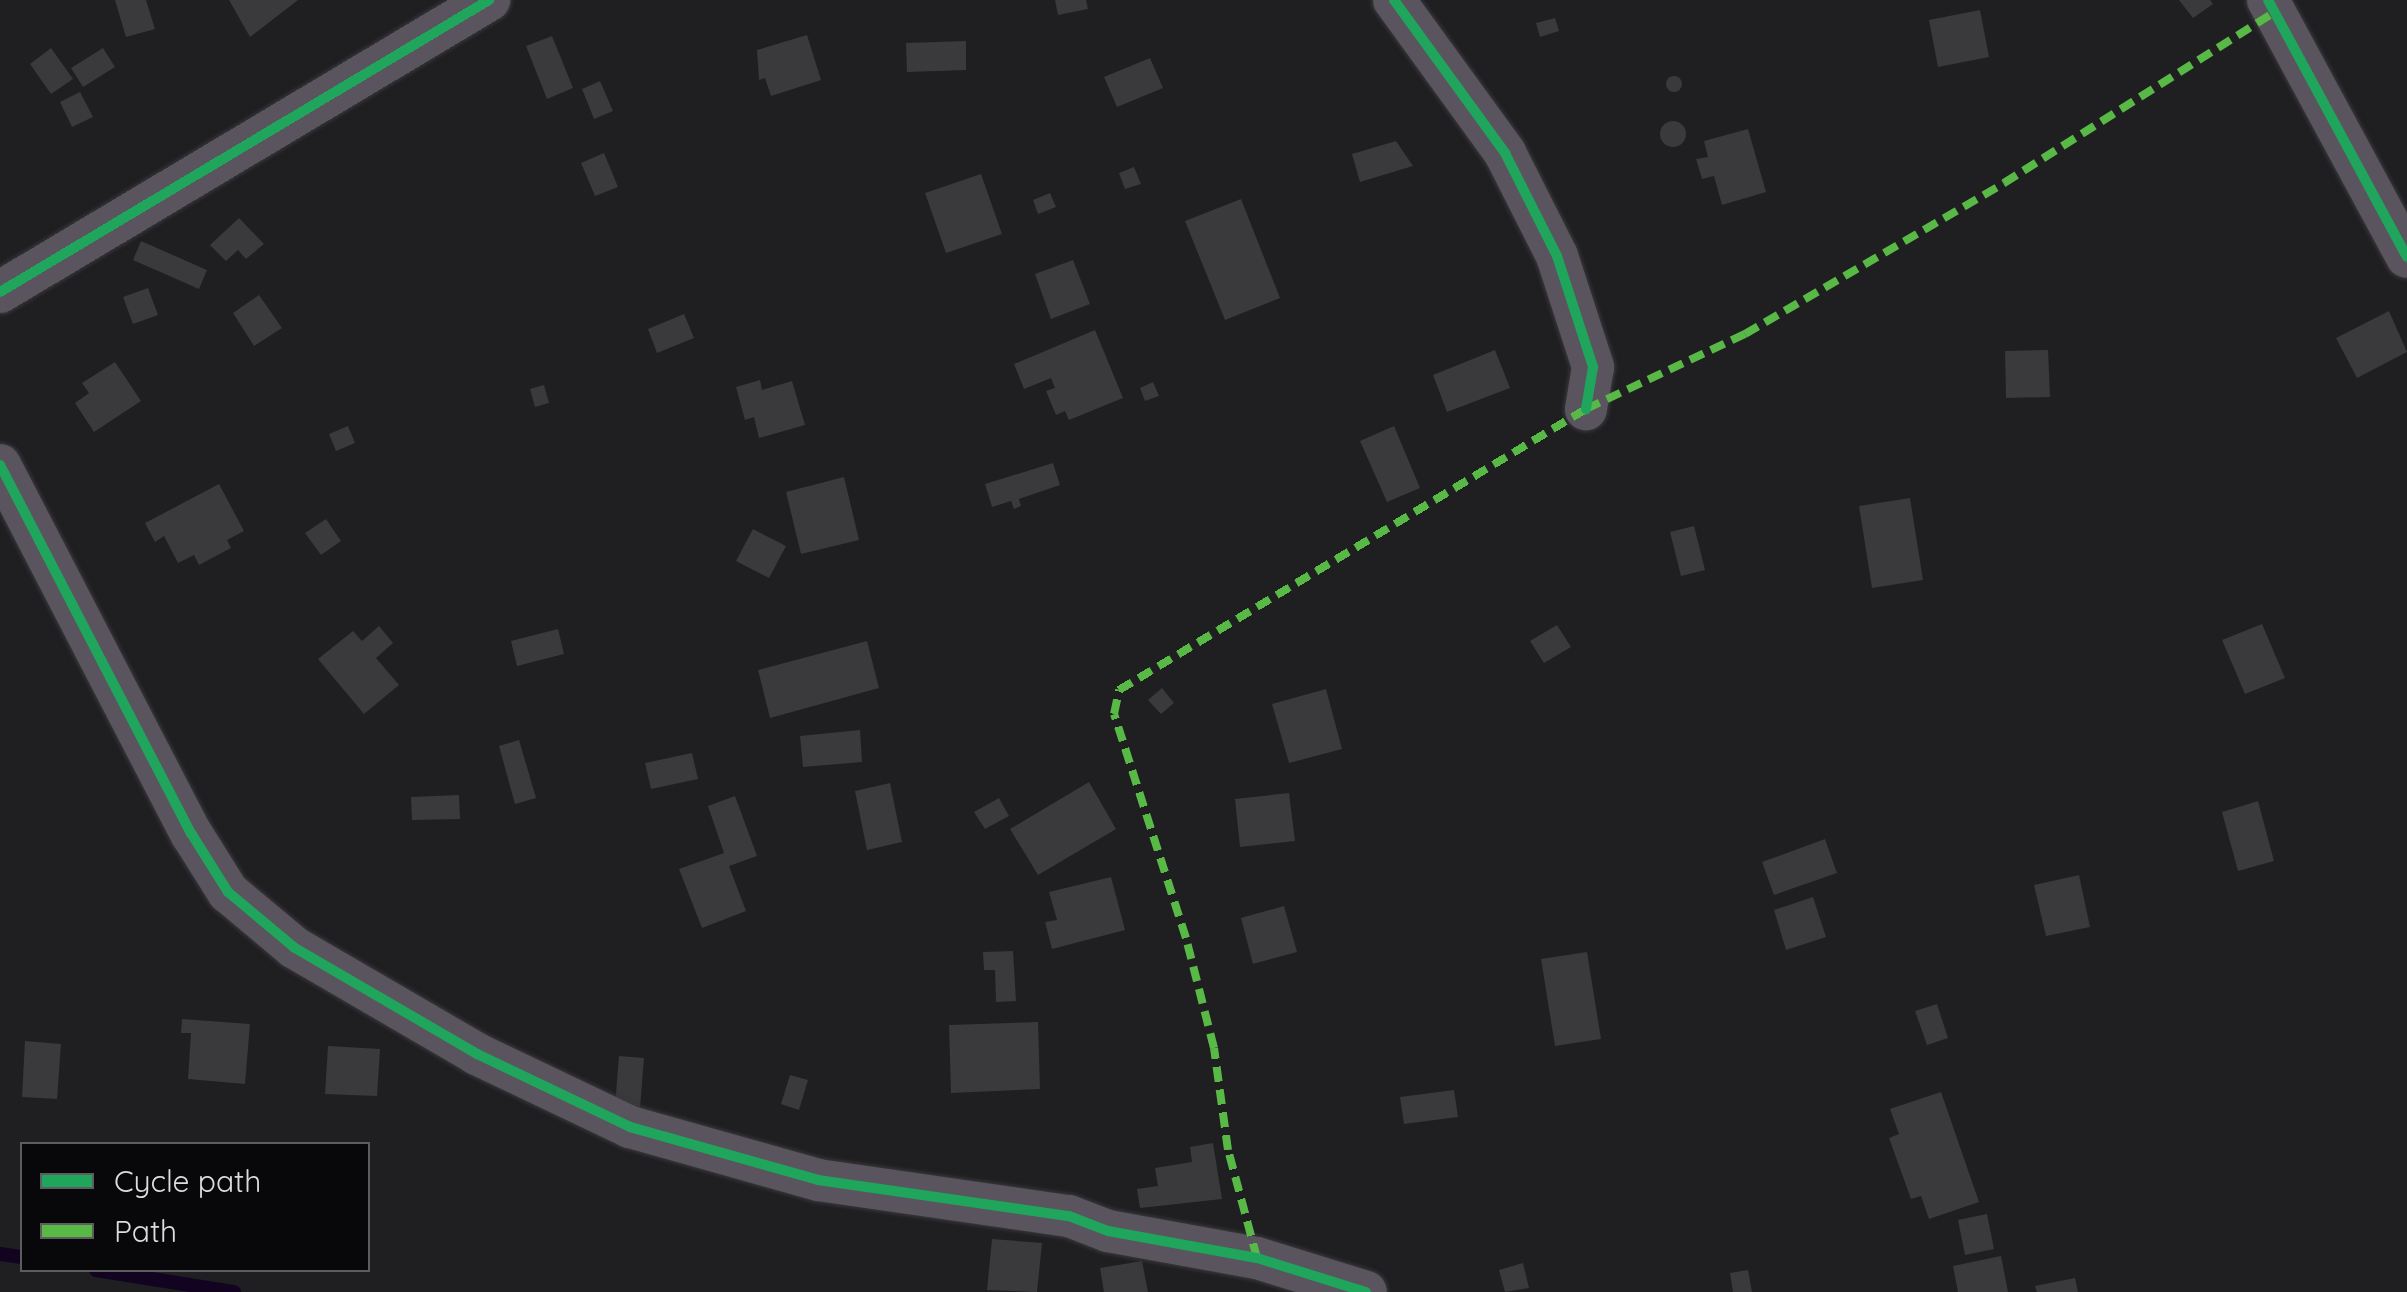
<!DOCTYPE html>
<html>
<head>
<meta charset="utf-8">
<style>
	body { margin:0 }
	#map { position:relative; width:2407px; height:1292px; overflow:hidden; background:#1f1e21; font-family:Quicksand,sans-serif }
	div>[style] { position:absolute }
	.stream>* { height:14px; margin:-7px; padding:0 7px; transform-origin:7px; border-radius:7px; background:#120321 }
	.building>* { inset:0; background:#3a393b }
	.round { border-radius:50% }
	.roads { filter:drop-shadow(0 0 2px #39393b) drop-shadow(0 0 2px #39393b) }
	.street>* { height:42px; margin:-21px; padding:0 21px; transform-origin:21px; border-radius:21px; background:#59545e }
	.quiet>* { height:8px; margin-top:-4px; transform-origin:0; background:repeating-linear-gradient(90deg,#58b947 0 15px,transparent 0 23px) }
	.cycleway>* { height:10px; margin:-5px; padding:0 5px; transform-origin:5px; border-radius:5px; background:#20a55d }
	span { translate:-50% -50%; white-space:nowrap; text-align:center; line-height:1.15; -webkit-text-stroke:8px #080709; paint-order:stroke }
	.legend { position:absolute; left:20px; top:1142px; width:350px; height:130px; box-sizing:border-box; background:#080709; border:2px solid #5d5c5e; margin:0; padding:12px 18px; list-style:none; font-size:30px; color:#dcdbde }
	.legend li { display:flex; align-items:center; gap:20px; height:50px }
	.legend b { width:50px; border:2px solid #5d5c5e }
</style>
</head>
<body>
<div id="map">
	<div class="stream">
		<div style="left:0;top:1254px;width:22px;rotate:8deg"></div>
		<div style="left:96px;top:1270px;width:140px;rotate:9.1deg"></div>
	</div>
	<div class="building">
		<div style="clip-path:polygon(115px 0,146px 0,155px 29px,126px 37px)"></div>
		<div style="clip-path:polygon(229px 0,298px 0,250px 37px)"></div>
		<div style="clip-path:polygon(1055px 0,1086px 0,1088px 9px,1058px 15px)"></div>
		<div style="clip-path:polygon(2179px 0,2210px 0,2213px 4px,2193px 18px)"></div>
		<div style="clip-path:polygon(1980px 10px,1989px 57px,1938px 67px,1929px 20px)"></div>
		<div style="clip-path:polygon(1555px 18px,1559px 31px,1540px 37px,1536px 23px)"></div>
		<div style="clip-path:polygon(807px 35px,821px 80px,771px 96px,765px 78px,759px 80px,757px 50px)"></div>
		<div style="clip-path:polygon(552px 36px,573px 88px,547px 99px,526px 46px)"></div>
		<div style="clip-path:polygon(966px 41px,966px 70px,907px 72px,906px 43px)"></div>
		<div style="clip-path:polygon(51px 48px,73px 79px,51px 94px,30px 64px)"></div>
		<div style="clip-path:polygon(103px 48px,115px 67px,83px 87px,71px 68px)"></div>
		<div style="clip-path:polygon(1150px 58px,1163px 88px,1117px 107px,1104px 77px)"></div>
		<div class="round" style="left:1666px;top:76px;width:16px;height:16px"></div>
		<div style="clip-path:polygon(600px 81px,613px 111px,594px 119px,582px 89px)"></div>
		<div style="clip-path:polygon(80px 92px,93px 117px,72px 127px,60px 102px)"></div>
		<div class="round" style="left:1660px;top:121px;width:26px;height:26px"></div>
		<div style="clip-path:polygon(1748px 129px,1766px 192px,1722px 205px,1714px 176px,1702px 179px,1696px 159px,1708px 157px,1704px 141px)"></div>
		<div style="clip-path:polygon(1396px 141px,1413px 166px,1360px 182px,1352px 154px)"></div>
		<div style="clip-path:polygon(604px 153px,618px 187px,595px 196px,581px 163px)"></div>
		<div style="clip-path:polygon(1134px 167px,1141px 184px,1125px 189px,1119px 173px)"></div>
		<div style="clip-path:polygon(981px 174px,1002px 234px,946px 253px,925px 193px)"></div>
		<div style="clip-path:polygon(1050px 193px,1056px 207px,1038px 214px,1033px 200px)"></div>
		<div style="clip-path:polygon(1241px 199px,1280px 298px,1225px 320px,1185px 221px)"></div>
		<div style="clip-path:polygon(239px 218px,264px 244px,246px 259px,238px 250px,226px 261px,210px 245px)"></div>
		<div style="clip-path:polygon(141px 241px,207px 270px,199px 289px,133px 260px)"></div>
		<div style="clip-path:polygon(1073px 260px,1090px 304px,1051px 319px,1035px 274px)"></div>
		<div style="clip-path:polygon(148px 288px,158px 315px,133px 324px,123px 297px)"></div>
		<div style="clip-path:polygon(259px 295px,282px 328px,254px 346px,233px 313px)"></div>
		<div style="clip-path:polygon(2389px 311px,2407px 352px,2357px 378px,2336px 338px)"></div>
		<div style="clip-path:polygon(684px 314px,694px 338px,657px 353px,648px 329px)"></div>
		<div style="clip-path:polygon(1095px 330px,1123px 398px,1069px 420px,1065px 411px,1056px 415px,1046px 391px,1055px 388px,1051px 378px,1024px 389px,1014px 364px)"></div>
		<div style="clip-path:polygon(1495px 350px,1510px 388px,1447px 412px,1433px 375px)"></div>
		<div style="clip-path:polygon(2048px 350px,2050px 397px,2006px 398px,2005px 351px)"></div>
		<div style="clip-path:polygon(115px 362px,141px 401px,94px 432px,75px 403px,89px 393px,82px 383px)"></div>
		<div style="clip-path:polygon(760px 380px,762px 390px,792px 381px,805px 425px,759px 438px,754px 417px,745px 420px,736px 387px)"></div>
		<div style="clip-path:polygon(1153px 382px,1159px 396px,1145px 401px,1140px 388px)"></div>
		<div style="clip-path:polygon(544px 385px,549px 403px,535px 407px,530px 389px)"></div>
		<div style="clip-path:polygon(348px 426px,355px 443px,336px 451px,329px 434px)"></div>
		<div style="clip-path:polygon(1394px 426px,1420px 488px,1387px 502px,1360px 441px)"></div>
		<div style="clip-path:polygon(1053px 463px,1060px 485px,1019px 499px,1021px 506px,1014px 509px,1011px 501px,992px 507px,985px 484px)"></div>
		<div style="clip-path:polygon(844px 477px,859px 540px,801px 554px,786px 492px)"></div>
		<div style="clip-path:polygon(219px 484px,244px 531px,227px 540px,231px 548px,199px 565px,194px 555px,178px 563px,164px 536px,155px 542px,145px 523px)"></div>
		<div style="clip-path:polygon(1910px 498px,1923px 580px,1872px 588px,1859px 506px)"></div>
		<div style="clip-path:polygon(326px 519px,341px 541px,321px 555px,305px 533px)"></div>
		<div style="clip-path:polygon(1694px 526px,1705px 570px,1681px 576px,1670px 532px)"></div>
		<div style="clip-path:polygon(753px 529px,786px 546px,769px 578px,736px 561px)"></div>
		<div style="clip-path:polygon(2262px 624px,2285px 678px,2245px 694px,2222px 640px)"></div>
		<div style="clip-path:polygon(1557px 625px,1571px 647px,1544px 663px,1530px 641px)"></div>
		<div style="clip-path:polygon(379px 626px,393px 643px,376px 658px,399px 685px,364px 714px,318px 659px,353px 631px,362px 641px)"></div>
		<div style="clip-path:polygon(558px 629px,564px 654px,517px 666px,511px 641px)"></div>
		<div style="clip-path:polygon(867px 641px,879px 688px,770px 718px,758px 670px)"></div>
		<div style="clip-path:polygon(1162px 688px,1174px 703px,1161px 714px,1148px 700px)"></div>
		<div style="clip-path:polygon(1326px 689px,1342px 749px,1289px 763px,1272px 704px)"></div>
		<div style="clip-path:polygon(860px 730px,862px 762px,803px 767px,800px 736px)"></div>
		<div style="clip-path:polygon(519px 740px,536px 798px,515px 804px,499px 746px)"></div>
		<div style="clip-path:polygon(692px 753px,698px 779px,651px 789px,645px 763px)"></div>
		<div style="clip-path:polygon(1089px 782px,1116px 829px,1038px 875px,1010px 829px)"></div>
		<div style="clip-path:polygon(890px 783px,902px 842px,867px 850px,855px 791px)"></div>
		<div style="clip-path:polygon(1289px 793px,1295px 841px,1240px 847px,1235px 799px)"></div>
		<div style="clip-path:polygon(459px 795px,460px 819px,412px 820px,411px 797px)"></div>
		<div style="clip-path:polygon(735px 796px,757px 856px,729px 866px,746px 911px,702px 928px,679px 869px,724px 853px,708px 806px)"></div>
		<div style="clip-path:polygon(999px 798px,1009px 816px,985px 829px,974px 812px)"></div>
		<div style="clip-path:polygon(2258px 801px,2274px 861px,2238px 871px,2222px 812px)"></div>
		<div style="clip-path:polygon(1825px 839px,1837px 873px,1774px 895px,1762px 862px)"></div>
		<div style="clip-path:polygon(2079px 875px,2090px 927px,2046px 936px,2034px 885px)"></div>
		<div style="clip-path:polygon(1111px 877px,1125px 930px,1052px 949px,1045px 922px,1057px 920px,1049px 892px)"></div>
		<div style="clip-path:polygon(1813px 897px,1826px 937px,1786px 950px,1774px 910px)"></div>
		<div style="clip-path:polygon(1284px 906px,1297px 952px,1253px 964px,1241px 918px)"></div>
		<div style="clip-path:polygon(1013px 951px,1016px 1001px,996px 1002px,995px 970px,984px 970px,983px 952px)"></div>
		<div style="clip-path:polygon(1587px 952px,1601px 1039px,1555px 1046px,1541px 959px)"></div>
		<div style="clip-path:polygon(1937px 1004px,1948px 1038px,1927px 1045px,1915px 1011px)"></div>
		<div style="clip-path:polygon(182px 1019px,250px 1024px,245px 1084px,188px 1079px,191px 1033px,181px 1033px)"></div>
		<div style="clip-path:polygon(1038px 1022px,1040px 1089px,951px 1093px,949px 1025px)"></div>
		<div style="clip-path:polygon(25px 1041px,61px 1044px,57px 1099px,22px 1097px)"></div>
		<div style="clip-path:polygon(328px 1046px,380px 1049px,377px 1096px,325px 1094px)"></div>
		<div style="clip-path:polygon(619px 1056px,644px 1058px,640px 1108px,615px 1106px)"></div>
		<div style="clip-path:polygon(790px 1075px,808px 1080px,799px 1110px,781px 1104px)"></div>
		<div style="clip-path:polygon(1454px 1090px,1458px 1117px,1404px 1124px,1400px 1097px)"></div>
		<div style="clip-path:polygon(1941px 1092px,1979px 1202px,1929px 1219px,1921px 1196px,1911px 1199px,1889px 1138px,1899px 1134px,1890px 1109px)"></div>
		<div style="clip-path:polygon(1213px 1143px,1222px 1199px,1140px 1208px,1137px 1189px,1158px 1186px,1155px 1168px,1192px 1162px,1190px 1147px)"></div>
		<div style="clip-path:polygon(1987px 1214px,1994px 1249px,1965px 1255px,1958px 1220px)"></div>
		<div style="clip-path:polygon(992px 1239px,1042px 1243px,1037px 1292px,987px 1290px)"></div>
		<div style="clip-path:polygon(2001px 1256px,2008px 1292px,1958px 1292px,1953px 1266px)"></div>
		<div style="clip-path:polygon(1142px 1261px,1148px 1292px,1104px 1292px,1100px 1268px)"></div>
		<div style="clip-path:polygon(1523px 1263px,1529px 1288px,1505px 1292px,1499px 1270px)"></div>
		<div style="clip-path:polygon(1748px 1270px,1752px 1292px,1733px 1292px,1730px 1273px)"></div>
		<div style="clip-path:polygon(2075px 1278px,2078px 1292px,2037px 1292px,2035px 1286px)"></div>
	</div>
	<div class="roads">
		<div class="street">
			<div style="left:1394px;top:0;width:189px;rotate:54deg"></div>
			<div style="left:1505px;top:153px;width:115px;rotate:63.2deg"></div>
			<div style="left:1557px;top:256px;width:117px;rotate:72deg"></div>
			<div style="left:1593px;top:367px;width:43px;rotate:99.5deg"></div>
			<div style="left:2268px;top:0;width:292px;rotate:61.6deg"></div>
			<div style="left:0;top:292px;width:570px;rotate:-30.84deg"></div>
			<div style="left:0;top:465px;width:415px;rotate:62.6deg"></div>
			<div style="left:191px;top:833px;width:70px;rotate:57.9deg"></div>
			<div style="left:228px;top:892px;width:87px;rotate:39.9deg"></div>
			<div style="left:295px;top:948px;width:211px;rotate:30.2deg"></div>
			<div style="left:477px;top:1054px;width:170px;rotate:25.5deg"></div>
			<div style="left:630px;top:1127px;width:195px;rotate:15.7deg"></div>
			<div style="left:818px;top:1180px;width:254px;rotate:8.2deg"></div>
			<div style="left:1069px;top:1216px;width:42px;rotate:21deg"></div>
			<div style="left:1108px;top:1231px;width:151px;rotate:10.3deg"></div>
			<div style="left:1257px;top:1258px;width:114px;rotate:17.3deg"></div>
		</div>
	</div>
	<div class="quiet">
		<div style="left:1257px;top:1258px;width:112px;rotate:-105deg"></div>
		<div style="left:1228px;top:1150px;width:103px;rotate:-97.8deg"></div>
		<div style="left:1214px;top:1048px;width:114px;rotate:-104.3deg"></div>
		<div style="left:1186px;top:938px;width:235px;rotate:-107.8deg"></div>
		<div style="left:1114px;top:714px;width:25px;rotate:-78deg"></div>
		<div style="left:1119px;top:690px;width:545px;rotate:-31.04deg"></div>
		<div style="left:1586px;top:409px;width:176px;rotate:-25.3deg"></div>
		<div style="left:1745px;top:334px;width:300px;rotate:-30.2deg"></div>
		<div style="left:2004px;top:183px;width:320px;rotate:-32.3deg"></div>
	</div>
	<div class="cycleway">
		<div style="left:1394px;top:0;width:189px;rotate:54deg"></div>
		<div style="left:1505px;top:153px;width:115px;rotate:63.2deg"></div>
		<div style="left:1557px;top:256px;width:117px;rotate:72deg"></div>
		<div style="left:1593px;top:367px;width:43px;rotate:99.5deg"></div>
		<div style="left:2268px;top:0;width:292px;rotate:61.6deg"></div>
		<div style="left:0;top:292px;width:570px;rotate:-30.84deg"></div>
		<div style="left:0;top:465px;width:415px;rotate:62.6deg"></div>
		<div style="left:191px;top:833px;width:70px;rotate:57.9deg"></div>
		<div style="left:228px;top:892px;width:87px;rotate:39.9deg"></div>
		<div style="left:295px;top:948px;width:211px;rotate:30.2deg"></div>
		<div style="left:477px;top:1054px;width:170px;rotate:25.5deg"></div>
		<div style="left:630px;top:1127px;width:195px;rotate:15.7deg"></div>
		<div style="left:818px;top:1180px;width:254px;rotate:8.2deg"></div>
		<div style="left:1069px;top:1216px;width:42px;rotate:21deg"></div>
		<div style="left:1108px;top:1231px;width:151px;rotate:10.3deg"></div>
		<div style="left:1257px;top:1258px;width:114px;rotate:17.3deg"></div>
	</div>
	<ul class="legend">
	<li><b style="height:12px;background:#20a55d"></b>Cycle path</li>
	<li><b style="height:12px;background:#58b947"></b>Path</li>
	</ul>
</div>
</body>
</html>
